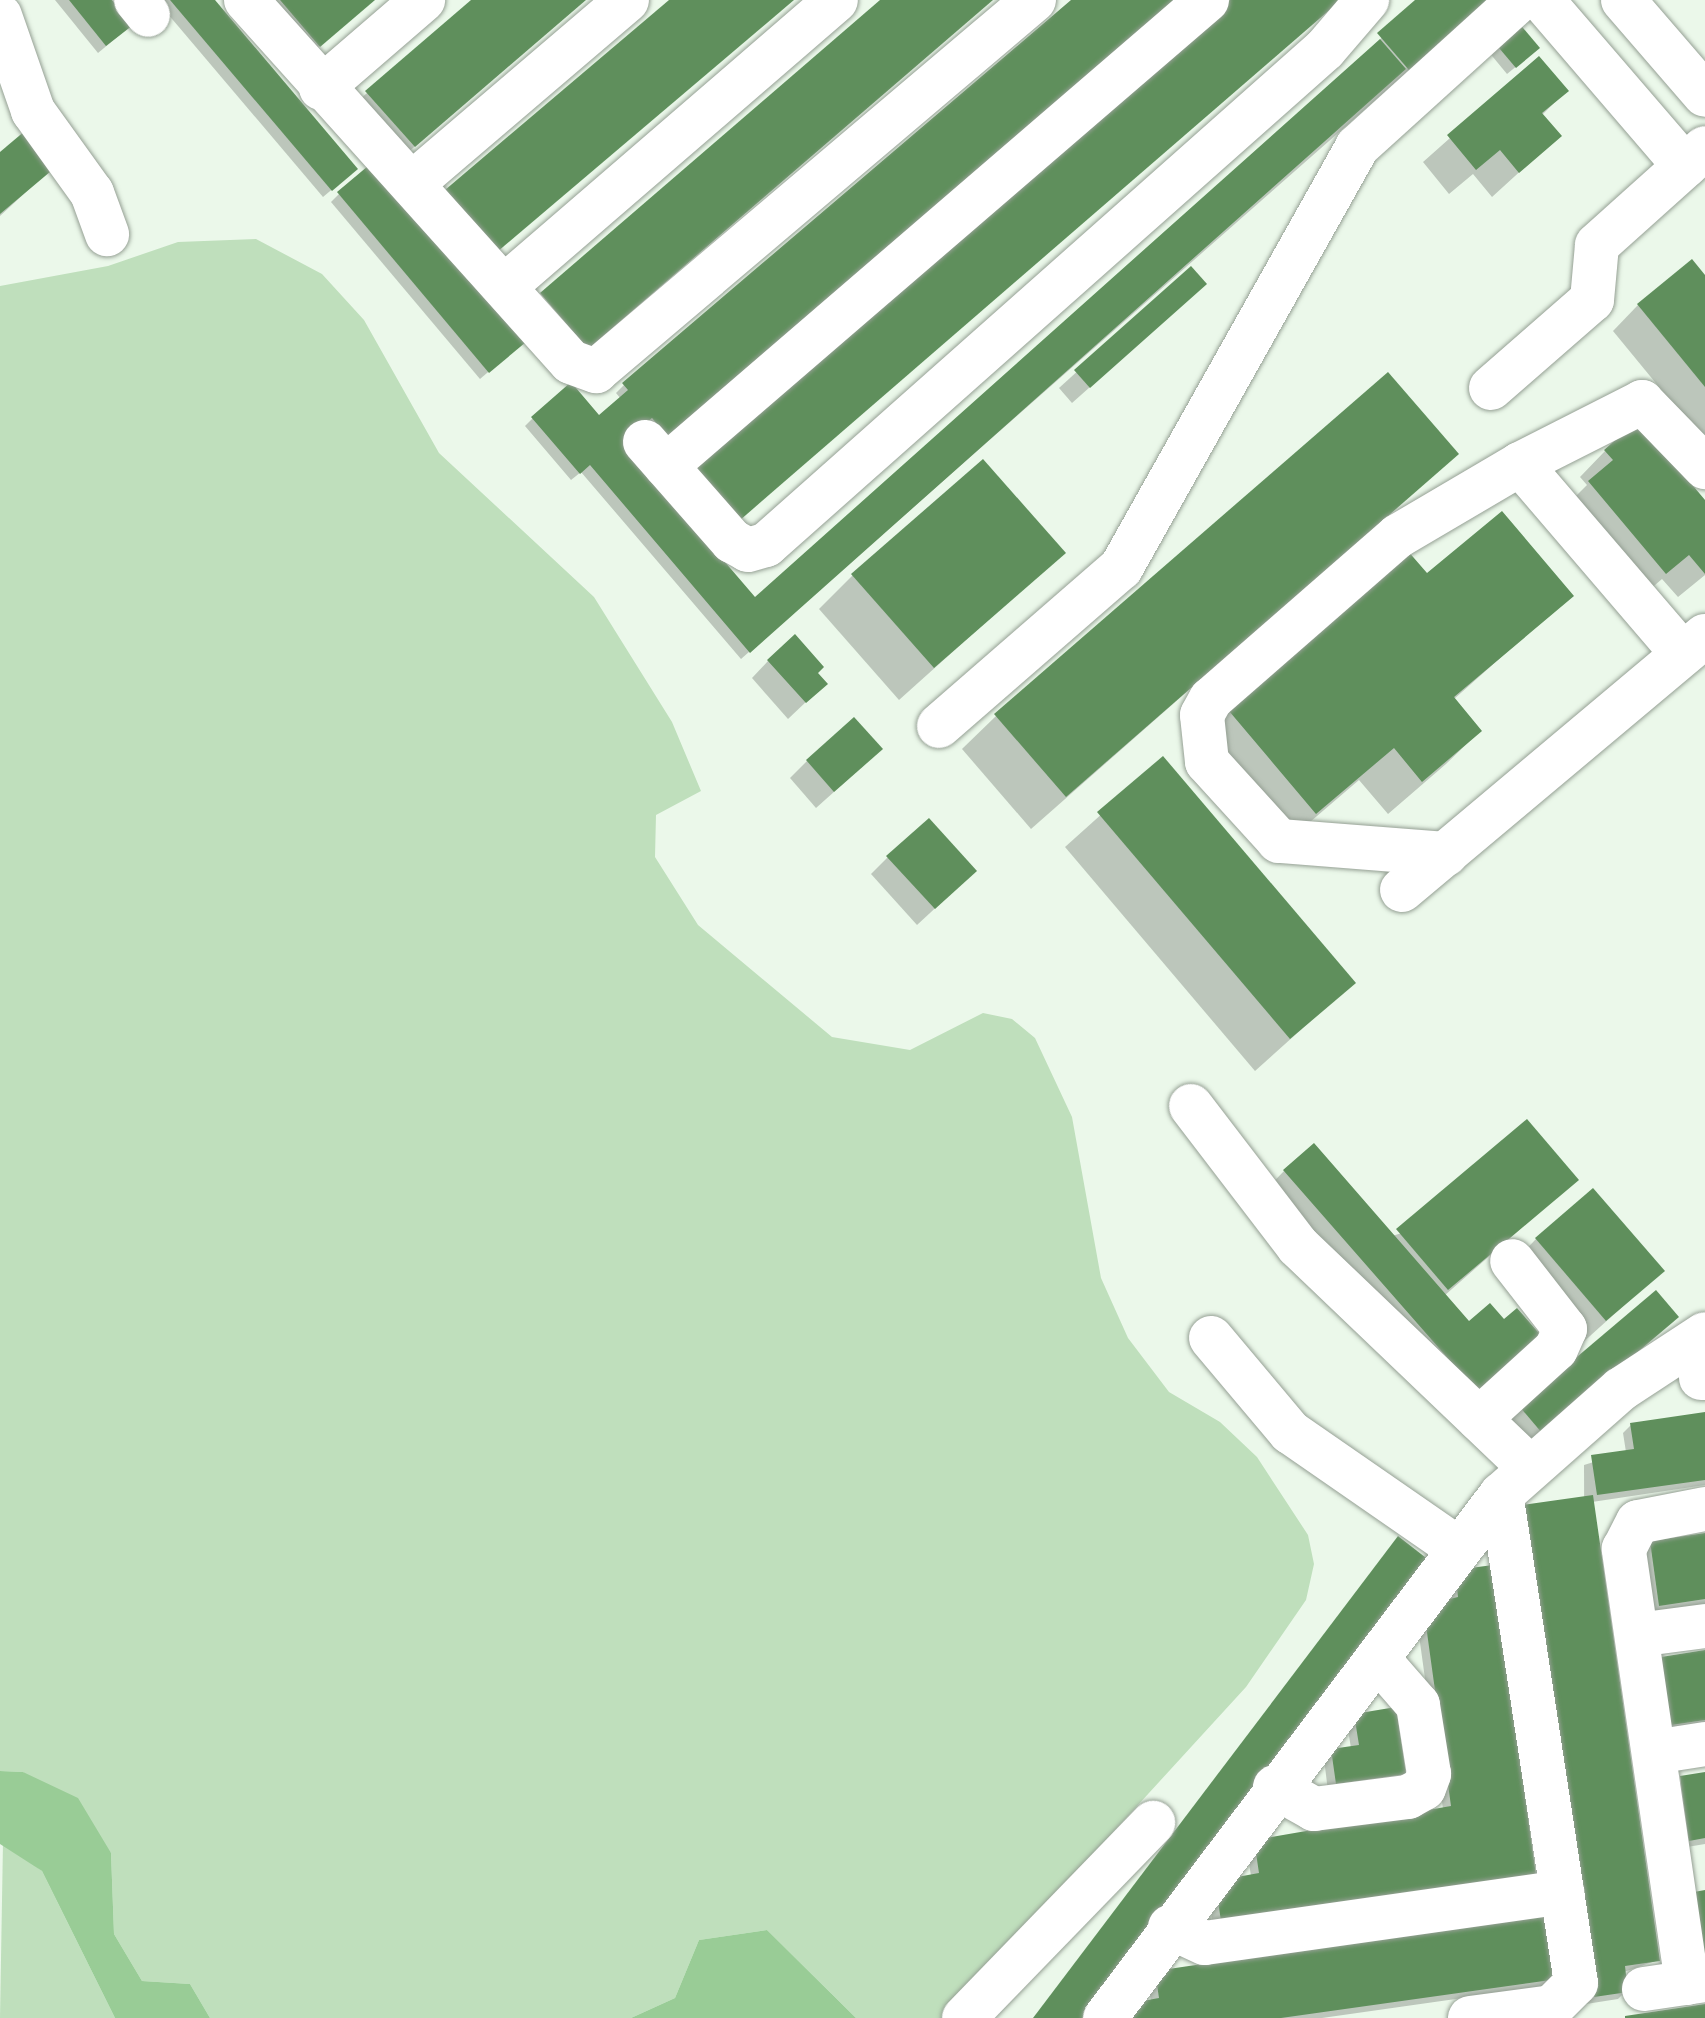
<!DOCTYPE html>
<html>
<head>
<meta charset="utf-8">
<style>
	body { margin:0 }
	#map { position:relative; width:1705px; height:2018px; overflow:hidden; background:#ebf8ea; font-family:"Noto Serif",serif }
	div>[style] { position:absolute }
	.green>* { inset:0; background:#bfdfbc }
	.water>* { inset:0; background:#99cc96 }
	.shadow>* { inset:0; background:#0003 }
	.building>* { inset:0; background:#5f8f5c }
	.roads { filter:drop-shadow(0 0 2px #95a094) drop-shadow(0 0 2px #95a094) }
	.minor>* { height:44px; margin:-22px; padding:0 22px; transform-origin:22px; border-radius:22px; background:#fff }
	span { translate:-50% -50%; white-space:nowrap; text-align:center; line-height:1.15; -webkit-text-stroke:6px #fff; paint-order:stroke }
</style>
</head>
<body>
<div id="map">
	<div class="green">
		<div style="clip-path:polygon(256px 239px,322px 274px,364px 320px,439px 453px,594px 597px,672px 722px,701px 791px,656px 815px,655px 857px,698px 925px,832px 1037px,910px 1050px,983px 1013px,1012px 1019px,1035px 1038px,1072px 1117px,1101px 1278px,1128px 1338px,1169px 1392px,1220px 1422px,1257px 1457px,1308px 1535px,1314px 1564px,1306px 1600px,1246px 1687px,943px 2018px,856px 2018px,767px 1930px,699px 1940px,675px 1998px,631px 2018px,210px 2018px,190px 1984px,142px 1981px,114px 1934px,111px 1853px,23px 1772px,0 1771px,0 286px,108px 266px,178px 242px)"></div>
		<div style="clip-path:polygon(3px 1842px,42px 1871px,115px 2018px,0 2018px)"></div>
	</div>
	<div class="water">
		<div style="clip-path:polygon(0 1771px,23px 1772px,78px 1798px,111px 1853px,114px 1934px,142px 1981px,190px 1984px,210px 2018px,115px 2018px,42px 1871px,0 1844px)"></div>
		<div style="clip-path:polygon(767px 1930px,856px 2018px,631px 2018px,675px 1998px,699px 1940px)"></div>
	</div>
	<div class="shadow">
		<div style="clip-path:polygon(55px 0,110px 0,122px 33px,98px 53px)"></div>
		<div style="clip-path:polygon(156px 0,213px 0,348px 176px,323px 197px)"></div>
		<div style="clip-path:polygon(273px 0,373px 0,311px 53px)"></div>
		<div style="clip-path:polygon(474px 0,585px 0,406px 154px,359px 100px)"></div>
		<div style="clip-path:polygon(1075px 0,659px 443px,643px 424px,621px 443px,755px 600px,1365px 55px,1418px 0,1479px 9px,741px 659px,581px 472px,571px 480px,525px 426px,533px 418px,599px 418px,621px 399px,616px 393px,624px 385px)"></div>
		<div style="clip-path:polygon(1496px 43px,1529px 56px,1507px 74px,1488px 51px)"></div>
		<div style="clip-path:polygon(1539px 59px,1566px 91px,1542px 115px,1559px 136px,1492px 197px,1473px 174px,1449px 194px,1423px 162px)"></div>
		<div style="clip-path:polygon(0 154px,54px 166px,0 216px)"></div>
		<div style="clip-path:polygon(339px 194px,515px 349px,480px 379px,331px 202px)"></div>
		<div style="clip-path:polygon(1191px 268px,1188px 300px,1072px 403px,1059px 388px)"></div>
		<div style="clip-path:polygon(1705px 278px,1705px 443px,1613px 331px,1638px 305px)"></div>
		<div style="clip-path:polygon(1605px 451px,1705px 503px,1705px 575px,1678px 597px,1662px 579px,1640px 598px,1564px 508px,1587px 485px,1580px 477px)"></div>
		<div style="clip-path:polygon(1457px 454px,1031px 829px,962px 749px,996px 716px)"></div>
		<div style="clip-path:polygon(1063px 553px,899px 700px,819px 609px,853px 575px)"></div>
		<div style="clip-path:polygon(1424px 573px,1571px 595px,1453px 700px,1480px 731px,1446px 764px,1388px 814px,1359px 780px,1282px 846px,1200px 732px)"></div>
		<div style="clip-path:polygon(768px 661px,816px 673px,808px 700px,788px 719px,752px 678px)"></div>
		<div style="clip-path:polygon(1163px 759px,1353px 983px,1255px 1071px,1065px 847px)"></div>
		<div style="clip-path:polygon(807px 761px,863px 766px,816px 808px,790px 778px)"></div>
		<div style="clip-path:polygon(888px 857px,957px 888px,917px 925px,871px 874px)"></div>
		<div style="clip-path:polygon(1284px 1171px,1392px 1236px,1576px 1180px,1444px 1296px,1468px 1324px,1453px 1419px,1259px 1197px)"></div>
		<div style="clip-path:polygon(1536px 1239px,1662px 1271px,1580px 1345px,1511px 1265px)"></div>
		<div style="clip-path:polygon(1676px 1317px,1515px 1457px,1495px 1433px,1520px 1408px)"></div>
		<div style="clip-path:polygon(1705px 1414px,1705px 1485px,1592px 1502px,1658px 1960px,1624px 1972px,1626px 1991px,1618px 1999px,1586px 2004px,1584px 1465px,1626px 1452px,1623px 1433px,1631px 1425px)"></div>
		<div style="clip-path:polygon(1705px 1535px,1705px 1605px,1652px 1613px,1643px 1551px,1651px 1543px)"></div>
		<div style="clip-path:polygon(1456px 1572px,1534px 1875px,1213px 1927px,1208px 1891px,1251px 1876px,1247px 1850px,1443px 1809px,1418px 1628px,1451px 1601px,1448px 1580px)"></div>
		<div style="clip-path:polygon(1705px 1652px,1705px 1726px,1664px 1732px)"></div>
		<div style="clip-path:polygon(1355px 1716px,1404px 1773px,1396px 1781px,1328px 1791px,1324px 1759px,1351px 1748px,1347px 1724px)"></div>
		<div style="clip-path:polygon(1705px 1774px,1705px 1844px,1681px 1848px,1673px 1786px)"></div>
		<div style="clip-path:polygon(1547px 1915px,1548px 1986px,1322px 2018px,1119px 2018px,1151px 2002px,1148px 1981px)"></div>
	</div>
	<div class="building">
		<div style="clip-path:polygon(69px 0,112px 0,133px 25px,106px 46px)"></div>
		<div style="clip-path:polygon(170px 0,215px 0,358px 169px,332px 191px)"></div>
		<div style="clip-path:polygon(280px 0,375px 0,320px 47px)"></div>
		<div style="clip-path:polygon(471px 0,586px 0,415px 147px,365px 91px)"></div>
		<div style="clip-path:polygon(669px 0,794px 0,497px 252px,445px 190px)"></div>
		<div style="clip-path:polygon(880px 0,993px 0,588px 349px,540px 293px)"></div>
		<div style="clip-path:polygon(1071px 0,1179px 0,668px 437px,652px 418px,623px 443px,755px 597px,1380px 39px,1406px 69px,750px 653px,590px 465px,580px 474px,531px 417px,571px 382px,599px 415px,628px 390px,622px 383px)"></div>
		<div style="clip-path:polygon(1230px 0,1341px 0,739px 521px,691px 466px)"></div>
		<div style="clip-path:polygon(1415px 0,1489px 0,1409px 70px,1377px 33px)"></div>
		<div style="clip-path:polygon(1518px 22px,1540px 48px,1516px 68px,1494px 42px)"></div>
		<div style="clip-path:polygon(1539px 56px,1569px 91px,1542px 113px,1562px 136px,1519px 173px,1500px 150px,1476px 170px,1447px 135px)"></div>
		<div style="clip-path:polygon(26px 130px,57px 166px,0 214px,0 152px)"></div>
		<div style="clip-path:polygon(374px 161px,526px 342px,489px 373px,337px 192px)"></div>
		<div style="clip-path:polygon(1692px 259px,1705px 275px,1705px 387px,1637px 304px)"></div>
		<div style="clip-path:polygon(1191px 266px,1207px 284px,1090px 388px,1074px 370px)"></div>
		<div style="clip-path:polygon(1388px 372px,1459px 454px,1066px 797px,994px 714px)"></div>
		<div style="clip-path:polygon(1638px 420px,1705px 500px,1705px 574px,1689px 555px,1666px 574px,1588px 481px,1613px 460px,1604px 450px)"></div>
		<div style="clip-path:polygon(983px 459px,1066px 553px,934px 668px,851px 574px)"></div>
		<div style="clip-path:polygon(1502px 511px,1574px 596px,1454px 697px,1482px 731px,1422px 782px,1394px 748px,1316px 814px,1224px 705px,1407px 550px,1427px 573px)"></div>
		<div style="clip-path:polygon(795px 634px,824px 667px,818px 673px,828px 684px,806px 703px,767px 660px)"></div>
		<div style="clip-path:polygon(854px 717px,883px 749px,834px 792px,806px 760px)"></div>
		<div style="clip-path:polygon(1163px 756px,1356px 983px,1290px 1039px,1097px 812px)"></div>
		<div style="clip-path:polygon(929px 818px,977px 871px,935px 909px,886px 856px)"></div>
		<div style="clip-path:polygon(1527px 1119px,1579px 1180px,1448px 1290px,1396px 1229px)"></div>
		<div style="clip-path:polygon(1314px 1143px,1469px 1321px,1490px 1303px,1504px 1319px,1517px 1308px,1544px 1339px,1480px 1395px,1283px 1170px)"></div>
		<div style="clip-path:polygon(1593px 1188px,1665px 1271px,1606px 1321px,1535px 1238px)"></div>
		<div style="clip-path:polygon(1656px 1290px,1679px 1317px,1542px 1433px,1519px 1406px)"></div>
		<div style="clip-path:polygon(1705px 1412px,1705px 1480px,1597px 1495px,1591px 1455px,1634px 1449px,1630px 1423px)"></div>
		<div style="clip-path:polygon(1593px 1495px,1660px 1961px,1625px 1966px,1628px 1992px,1594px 1997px,1522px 1505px)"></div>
		<div style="clip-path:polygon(1705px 1533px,1705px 1599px,1659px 1606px,1650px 1541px)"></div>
		<div style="clip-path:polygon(1398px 1536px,1430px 1561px,1083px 2018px,1033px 2018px)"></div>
		<div style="clip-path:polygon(1493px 1565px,1536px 1875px,1221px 1921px,1215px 1881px,1259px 1873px,1254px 1840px,1451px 1806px,1425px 1618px,1437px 1602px,1458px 1597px,1455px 1570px)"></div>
		<div style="clip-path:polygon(1705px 1650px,1705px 1720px,1671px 1725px,1661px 1657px)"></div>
		<div style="clip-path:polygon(1396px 1707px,1406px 1774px,1336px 1784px,1331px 1749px,1359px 1745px,1354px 1714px)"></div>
		<div style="clip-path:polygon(1705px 1772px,1705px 1838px,1689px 1841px,1680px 1776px)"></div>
		<div style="clip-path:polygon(1705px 1890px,1705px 1954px,1703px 1954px,1694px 1892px)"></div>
		<div style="clip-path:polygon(1549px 1913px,1558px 1979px,1281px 2018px,1128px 2018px,1126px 2004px,1159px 1998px,1155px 1971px)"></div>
		<div style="clip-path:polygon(1705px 2004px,1705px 2018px,1625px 2018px,1625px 2016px)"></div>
	</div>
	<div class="roads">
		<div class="minor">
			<div style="left:136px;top:0;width:19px;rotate:51deg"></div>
			<div style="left:246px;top:0;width:486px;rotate:48.1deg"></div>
			<div style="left:571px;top:362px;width:27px;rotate:20deg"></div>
			<div style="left:596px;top:371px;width:574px;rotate:-40.27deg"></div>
			<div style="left:1542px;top:0;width:219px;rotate:49.3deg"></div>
			<div style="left:1623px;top:0;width:125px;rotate:49.2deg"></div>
			<div style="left:0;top:16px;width:101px;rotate:70.8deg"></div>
			<div style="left:33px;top:111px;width:101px;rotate:54.3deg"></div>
			<div style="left:92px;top:193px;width:44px;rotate:69.9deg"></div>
			<div style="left:321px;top:88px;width:135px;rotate:-40.8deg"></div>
			<div style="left:414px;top:182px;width:280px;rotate:-40.5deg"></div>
			<div style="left:505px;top:286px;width:437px;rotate:-40.8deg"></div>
			<div style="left:1491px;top:388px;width:134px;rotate:-41.1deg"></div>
			<div style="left:1592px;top:300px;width:55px;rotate:-84.8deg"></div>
			<div style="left:1597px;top:245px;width:145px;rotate:-41.9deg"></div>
			<div style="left:645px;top:442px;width:132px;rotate:48.7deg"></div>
			<div style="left:732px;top:541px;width:18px;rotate:29deg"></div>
			<div style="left:748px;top:550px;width:19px;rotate:-16deg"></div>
			<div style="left:766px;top:545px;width:747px;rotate:-41.58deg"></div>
			<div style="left:1325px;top:49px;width:65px;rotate:-49.4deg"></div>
			<div style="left:1520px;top:464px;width:137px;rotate:-26.9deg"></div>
			<div style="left:1642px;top:402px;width:91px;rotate:45.9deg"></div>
			<div style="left:666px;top:466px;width:714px;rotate:-40.74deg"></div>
			<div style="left:939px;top:726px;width:241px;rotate:-41deg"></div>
			<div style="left:1121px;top:568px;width:483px;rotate:-60.7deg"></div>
			<div style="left:1357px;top:147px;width:219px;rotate:-42.2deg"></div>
			<div style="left:1446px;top:854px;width:168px;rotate:-175.5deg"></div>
			<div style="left:1279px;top:841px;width:107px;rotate:-132.3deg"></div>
			<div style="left:1207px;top:762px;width:47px;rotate:-96.1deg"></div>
			<div style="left:1202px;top:715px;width:18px;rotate:-61deg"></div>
			<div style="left:1211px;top:699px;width:248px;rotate:-41.1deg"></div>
			<div style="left:1398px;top:536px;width:142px;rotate:-30.5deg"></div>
			<div style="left:1520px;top:464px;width:250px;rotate:49.4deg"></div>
			<div style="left:1402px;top:890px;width:395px;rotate:-40deg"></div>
			<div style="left:1191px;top:1106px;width:176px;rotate:52.6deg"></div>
			<div style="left:1298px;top:1246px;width:321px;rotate:43.7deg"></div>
			<div style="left:1211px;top:1338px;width:123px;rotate:50deg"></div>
			<div style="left:1290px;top:1432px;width:206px;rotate:34.7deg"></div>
			<div style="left:1701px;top:1378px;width:4px"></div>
			<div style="left:1479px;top:1419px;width:104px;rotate:-42.3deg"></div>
			<div style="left:1556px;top:1349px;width:22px;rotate:-66deg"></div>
			<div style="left:1565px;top:1329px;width:86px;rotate:-127.9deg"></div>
			<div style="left:1637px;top:1635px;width:69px;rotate:-7.5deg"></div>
			<div style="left:1654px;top:1752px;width:52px;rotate:-8.9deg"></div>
			<div style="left:1275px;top:1787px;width:45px;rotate:29.4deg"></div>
			<div style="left:1314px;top:1809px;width:95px;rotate:-7.3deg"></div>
			<div style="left:1408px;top:1797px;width:18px;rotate:-29deg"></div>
			<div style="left:1424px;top:1788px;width:15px;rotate:-70deg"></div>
			<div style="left:1429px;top:1774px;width:70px;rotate:-99.1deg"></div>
			<div style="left:1418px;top:1705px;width:62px;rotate:-131.1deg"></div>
			<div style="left:1170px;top:1927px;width:38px;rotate:25deg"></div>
			<div style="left:1205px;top:1943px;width:361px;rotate:-8.1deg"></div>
			<div style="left:1687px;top:1983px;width:439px;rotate:-98.3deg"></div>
			<div style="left:1624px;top:1549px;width:30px;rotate:-63deg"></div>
			<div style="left:1638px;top:1522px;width:68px;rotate:-11deg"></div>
			<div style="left:1644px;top:1989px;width:62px;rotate:-8.4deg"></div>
			<div style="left:964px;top:2018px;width:272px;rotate:-45.9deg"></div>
			<div style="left:1105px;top:2018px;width:656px;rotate:-52.87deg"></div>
			<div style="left:1470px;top:2018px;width:83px;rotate:-7.6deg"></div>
			<div style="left:1552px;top:2007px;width:34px;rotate:-45deg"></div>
			<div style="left:1576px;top:1983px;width:494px;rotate:-98.7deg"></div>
			<div style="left:1501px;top:1495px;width:160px;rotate:-41.5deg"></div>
			<div style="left:1621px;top:1389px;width:100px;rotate:-33.2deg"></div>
		</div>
	</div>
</div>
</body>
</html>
